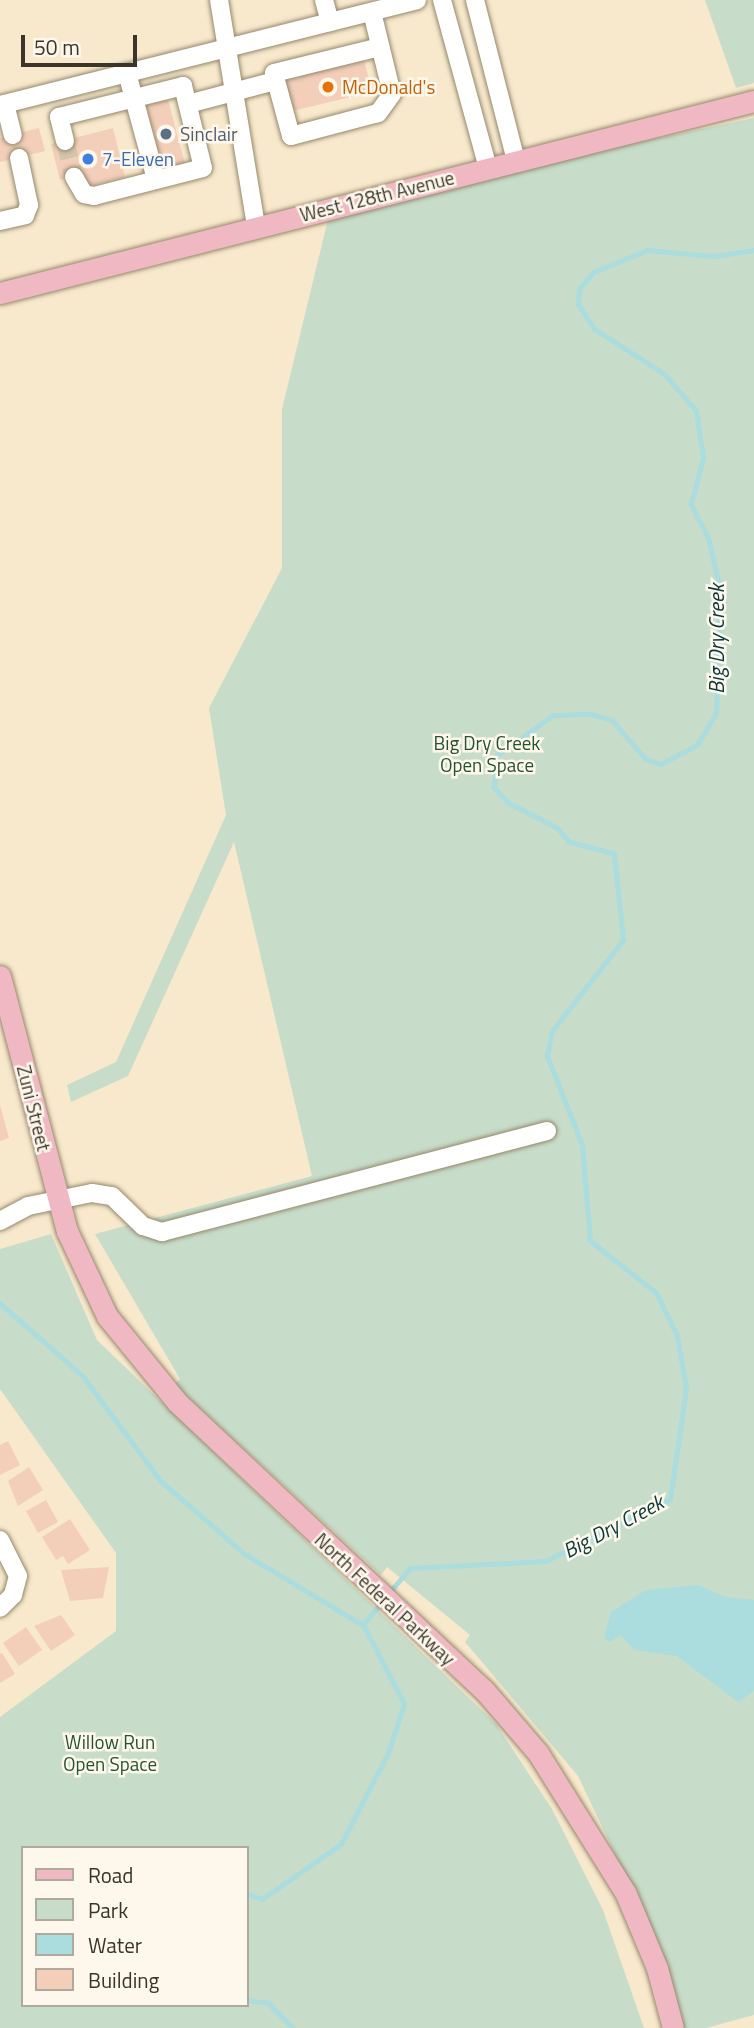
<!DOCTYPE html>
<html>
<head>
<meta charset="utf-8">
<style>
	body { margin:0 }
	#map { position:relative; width:754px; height:2028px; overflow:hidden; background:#f8e9cc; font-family:"Titillium Web",sans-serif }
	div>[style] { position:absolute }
	.green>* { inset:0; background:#c7ddca }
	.water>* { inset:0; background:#abdcde }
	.stream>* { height:4.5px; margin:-2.25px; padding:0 2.25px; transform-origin:2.25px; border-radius:2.25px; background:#abdcde }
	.building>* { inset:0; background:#f3ceb9 }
	.minor-tunnel>* { height:18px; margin-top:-9px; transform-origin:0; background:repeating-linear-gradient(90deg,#d2c5ab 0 18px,transparent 0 27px) }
	.roads { filter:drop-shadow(0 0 2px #96886d) drop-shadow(0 0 2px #96886d) }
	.minor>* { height:18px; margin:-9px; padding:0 9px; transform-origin:9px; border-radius:9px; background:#fff }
	.major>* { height:21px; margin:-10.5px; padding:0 10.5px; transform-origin:10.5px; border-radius:10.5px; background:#efb8c3 }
	.dots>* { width:19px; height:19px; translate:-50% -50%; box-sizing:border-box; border:4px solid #fef8ec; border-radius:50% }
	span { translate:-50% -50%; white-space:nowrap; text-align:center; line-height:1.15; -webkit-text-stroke:5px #fef8ec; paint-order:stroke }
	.food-label { font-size:19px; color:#c56008 }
	.left { translate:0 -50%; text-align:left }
	.service-label { font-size:19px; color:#4e5e75 }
	.shop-label { font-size:19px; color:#366cbe }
	.street-label { font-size:19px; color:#3b3529 }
	.park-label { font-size:19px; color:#24542e }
	.water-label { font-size:21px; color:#09393b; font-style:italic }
	.legend { position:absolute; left:21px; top:1846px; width:228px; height:161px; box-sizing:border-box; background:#fef8ec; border:2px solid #b0aa9e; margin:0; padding:9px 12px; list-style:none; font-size:21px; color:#3b3529 }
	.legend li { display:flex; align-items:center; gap:14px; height:35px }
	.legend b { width:35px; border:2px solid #b0aa9e }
	.scale { position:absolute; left:21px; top:35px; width:116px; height:32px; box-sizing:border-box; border:4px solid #3b3529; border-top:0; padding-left:9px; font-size:21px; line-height:24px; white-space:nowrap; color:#3b3529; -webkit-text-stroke:5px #fef8ec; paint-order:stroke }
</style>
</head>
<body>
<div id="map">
	<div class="green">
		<div style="clip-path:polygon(705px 0,754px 0,754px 83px,736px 88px)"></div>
		<div style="clip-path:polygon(754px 118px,754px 2015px,706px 2028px,679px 2028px,659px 1947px,578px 1776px,465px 1642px,470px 1635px,387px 1567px,381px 1575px,175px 1385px,180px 1379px,95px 1234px,312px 1176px,234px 842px,128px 1076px,71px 1102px,67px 1085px,116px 1062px,226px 815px,209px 708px,282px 568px,282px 409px,331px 207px)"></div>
		<div style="clip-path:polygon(evenodd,51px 1234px,97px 1340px,496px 1724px,552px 1809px,603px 1910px,644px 2028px,0 2028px,0 1717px,116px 1631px,116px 1553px,0 1389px,0 1249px,51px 1234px,23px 1848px,247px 1848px,247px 2005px,23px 2005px,23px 1848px)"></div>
	</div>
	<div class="water">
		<div style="clip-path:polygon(698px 1585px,725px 1597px,754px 1600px,754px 1691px,738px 1702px,677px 1656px,635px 1650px,620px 1635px,610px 1642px,604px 1638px,611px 1612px,646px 1590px)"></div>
	</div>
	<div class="stream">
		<div style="left:0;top:1303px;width:111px;rotate:41.3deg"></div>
		<div style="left:83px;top:1376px;width:131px;rotate:53.4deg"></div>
		<div style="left:161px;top:1481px;width:111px;rotate:41deg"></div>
		<div style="left:245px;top:1554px;width:138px;rotate:31deg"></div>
		<div style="left:389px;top:1593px;width:33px;rotate:-50deg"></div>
		<div style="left:410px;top:1568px;width:136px;rotate:-2.9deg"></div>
		<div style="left:546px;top:1561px;width:139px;rotate:-26.6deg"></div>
		<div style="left:670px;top:1499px;width:111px;rotate:-81.7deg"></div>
		<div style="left:686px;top:1389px;width:54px;rotate:-99.6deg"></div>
		<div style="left:677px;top:1336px;width:48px;rotate:-116deg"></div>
		<div style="left:656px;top:1293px;width:84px;rotate:-141.8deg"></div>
		<div style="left:590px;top:1241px;width:96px;rotate:-94.8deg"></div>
		<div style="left:582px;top:1145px;width:96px;rotate:-111.5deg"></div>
		<div style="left:547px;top:1056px;width:25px;rotate:-79deg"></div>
		<div style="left:552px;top:1031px;width:115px;rotate:-52deg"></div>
		<div style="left:623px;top:940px;width:86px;rotate:-96deg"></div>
		<div style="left:614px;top:854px;width:47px;rotate:-165.1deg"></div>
		<div style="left:569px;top:842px;width:18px;rotate:-131deg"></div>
		<div style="left:557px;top:828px;width:55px;rotate:-153deg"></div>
		<div style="left:508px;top:803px;width:21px;rotate:-133deg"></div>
		<div style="left:494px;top:788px;width:32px;rotate:-86deg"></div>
		<div style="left:496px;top:756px;width:70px;rotate:-35.7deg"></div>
		<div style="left:553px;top:715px;width:38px;rotate:-2deg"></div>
		<div style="left:591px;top:714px;width:22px;rotate:16deg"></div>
		<div style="left:612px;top:720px;width:52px;rotate:48.9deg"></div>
		<div style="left:646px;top:759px;width:16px;rotate:18deg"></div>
		<div style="left:661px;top:764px;width:41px;rotate:-27.8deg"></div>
		<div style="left:697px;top:745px;width:37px;rotate:-59deg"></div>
		<div style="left:716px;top:713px;width:123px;rotate:-88.1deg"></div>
		<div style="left:720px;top:590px;width:53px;rotate:-103deg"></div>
		<div style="left:708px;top:538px;width:38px;rotate:-117deg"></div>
		<div style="left:691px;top:504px;width:48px;rotate:-75.4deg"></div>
		<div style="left:703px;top:458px;width:48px;rotate:-98.5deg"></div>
		<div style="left:696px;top:411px;width:49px;rotate:-130.9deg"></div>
		<div style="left:664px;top:374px;width:83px;rotate:-147.3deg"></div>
		<div style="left:594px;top:329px;width:30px;rotate:-123deg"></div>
		<div style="left:578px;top:304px;width:15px;rotate:-86deg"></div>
		<div style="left:579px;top:289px;width:23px;rotate:-49deg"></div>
		<div style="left:594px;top:272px;width:57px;rotate:-22.5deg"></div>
		<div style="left:647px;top:250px;width:67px;rotate:5.1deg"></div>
		<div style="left:714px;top:256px;width:40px;rotate:-8.5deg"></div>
		<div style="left:247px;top:1894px;width:16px;rotate:18deg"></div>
		<div style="left:262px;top:1899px;width:96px;rotate:-34.8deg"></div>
		<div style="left:341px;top:1844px;width:102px;rotate:-62.7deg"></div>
		<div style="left:388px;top:1753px;width:52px;rotate:-71.9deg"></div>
		<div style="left:404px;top:1704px;width:89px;rotate:-117.4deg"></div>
		<div style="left:363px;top:1625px;width:28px;rotate:-51deg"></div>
		<div style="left:247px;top:2000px;width:22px;rotate:8deg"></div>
		<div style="left:269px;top:2003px;width:35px;rotate:46deg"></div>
	</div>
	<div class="building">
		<div style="clip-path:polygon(363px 56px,372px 92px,292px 111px,284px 81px,300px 77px,299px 72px)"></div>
		<div style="clip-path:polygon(168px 100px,185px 164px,163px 169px,146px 105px)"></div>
		<div style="clip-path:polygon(39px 128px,45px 151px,0 162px,0 138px)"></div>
		<div style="clip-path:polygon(113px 128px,125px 177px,86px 187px,83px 174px,60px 180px,51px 144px)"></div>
		<div style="clip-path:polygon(0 1105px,9px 1138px,0 1141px)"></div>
		<div style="clip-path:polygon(8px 1441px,20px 1465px,0 1475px,0 1445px)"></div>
		<div style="clip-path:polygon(29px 1467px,43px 1490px,18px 1506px,8px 1481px)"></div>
		<div style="clip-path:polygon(46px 1500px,58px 1522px,38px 1533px,26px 1511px)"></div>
		<div style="clip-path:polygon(70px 1519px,90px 1550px,68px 1564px,63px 1556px,56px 1560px,42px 1537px)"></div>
		<div style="clip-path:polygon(109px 1567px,103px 1598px,70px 1601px,61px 1570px)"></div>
		<div style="clip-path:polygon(61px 1615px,75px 1635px,51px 1651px,34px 1626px)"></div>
		<div style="clip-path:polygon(26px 1627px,42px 1650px,19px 1666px,3px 1643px)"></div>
		<div style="clip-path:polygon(2px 1653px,15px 1674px,0 1683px,0 1654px)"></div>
	</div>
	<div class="minor-tunnel">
		<div style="left:65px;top:141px;width:37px;rotate:76deg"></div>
	</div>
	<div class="roads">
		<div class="minor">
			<div style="left:219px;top:0;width:230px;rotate:80.7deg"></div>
			<div style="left:324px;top:0;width:23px;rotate:75deg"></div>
			<div style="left:442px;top:0;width:174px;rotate:74.7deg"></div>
			<div style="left:475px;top:0;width:166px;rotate:75.7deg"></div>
			<div style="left:372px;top:12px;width:84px;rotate:76.3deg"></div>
			<div style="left:392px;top:94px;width:24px;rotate:126deg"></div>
			<div style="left:378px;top:113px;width:90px;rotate:165.2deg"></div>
			<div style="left:291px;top:136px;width:65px;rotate:-105.1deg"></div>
			<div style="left:274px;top:73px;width:109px;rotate:-13.8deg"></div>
			<div style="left:127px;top:73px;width:110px;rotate:74.7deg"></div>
			<div style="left:5px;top:104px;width:32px;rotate:76deg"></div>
			<div style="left:188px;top:104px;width:90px;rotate:-14.8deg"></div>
			<div style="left:0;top:105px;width:430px;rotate:-14.1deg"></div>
			<div style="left:65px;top:141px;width:25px;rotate:-104deg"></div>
			<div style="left:59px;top:117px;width:128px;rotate:-14deg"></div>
			<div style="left:183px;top:86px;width:84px;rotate:76.3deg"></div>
			<div style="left:203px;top:168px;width:113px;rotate:165.6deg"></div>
			<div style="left:94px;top:196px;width:10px;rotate:-169deg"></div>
			<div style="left:84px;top:194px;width:20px;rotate:-120deg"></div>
			<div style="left:0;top:221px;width:26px;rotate:-13deg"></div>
			<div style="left:25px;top:215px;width:11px;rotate:-68deg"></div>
			<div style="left:29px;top:205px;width:48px;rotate:-102deg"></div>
			<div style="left:0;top:1221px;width:32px;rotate:-28deg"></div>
			<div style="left:28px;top:1206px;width:65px;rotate:-11.5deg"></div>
			<div style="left:92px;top:1193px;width:20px;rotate:9deg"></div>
			<div style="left:112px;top:1196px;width:43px;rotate:44.1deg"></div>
			<div style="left:143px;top:1226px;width:20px;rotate:18deg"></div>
			<div style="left:162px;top:1232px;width:398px;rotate:-14.7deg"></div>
			<div style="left:0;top:1540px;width:40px;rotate:63.4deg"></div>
			<div style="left:18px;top:1576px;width:20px;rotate:105deg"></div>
			<div style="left:13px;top:1595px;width:18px;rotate:135deg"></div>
		</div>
		<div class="major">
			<div style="left:0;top:293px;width:778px;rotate:-14.29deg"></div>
			<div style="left:0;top:976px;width:264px;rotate:75.3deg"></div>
			<div style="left:67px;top:1231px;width:94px;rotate:64.8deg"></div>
			<div style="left:107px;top:1316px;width:112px;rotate:50.8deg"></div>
			<div style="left:178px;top:1403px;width:420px;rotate:43.2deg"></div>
			<div style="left:484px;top:1690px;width:83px;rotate:49.4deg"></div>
			<div style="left:538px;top:1753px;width:166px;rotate:58deg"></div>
			<div style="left:626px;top:1894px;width:80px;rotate:67.3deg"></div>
			<div style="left:657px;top:1968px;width:62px;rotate:75.1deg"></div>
		</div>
	</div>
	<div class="dots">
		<div style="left:328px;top:87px;background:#e8710a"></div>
		<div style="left:166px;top:134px;background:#5c6f8a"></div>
		<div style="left:88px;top:159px;background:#3f7fe0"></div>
	</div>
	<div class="food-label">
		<span class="left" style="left:342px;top:87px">McDonald's</span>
	</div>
	<div class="service-label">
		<span class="left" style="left:180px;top:134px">Sinclair</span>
	</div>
	<div class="shop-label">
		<span class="left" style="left:102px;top:159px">7-Eleven</span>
	</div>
	<div class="street-label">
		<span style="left:377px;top:196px;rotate:-14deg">West 128th Avenue</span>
		<span style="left:34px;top:1108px;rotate:76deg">Zuni Street</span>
		<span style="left:385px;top:1599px;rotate:43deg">North Federal Parkway</span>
	</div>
	<div class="park-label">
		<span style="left:487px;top:754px">Big Dry Creek<br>Open Space</span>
		<span style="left:110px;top:1753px">Willow Run<br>Open Space</span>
	</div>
	<div class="water-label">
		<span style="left:716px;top:639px;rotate:-90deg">Big Dry Creek</span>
		<span style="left:613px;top:1526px;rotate:-28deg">Big Dry Creek</span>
	</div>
	<ul class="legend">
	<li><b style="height:9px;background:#efb8c3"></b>Road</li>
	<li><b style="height:19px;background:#c7ddca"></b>Park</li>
	<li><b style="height:19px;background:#abdcde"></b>Water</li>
	<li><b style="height:19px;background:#f3ceb9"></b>Building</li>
	</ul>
	<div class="scale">50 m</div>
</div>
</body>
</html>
